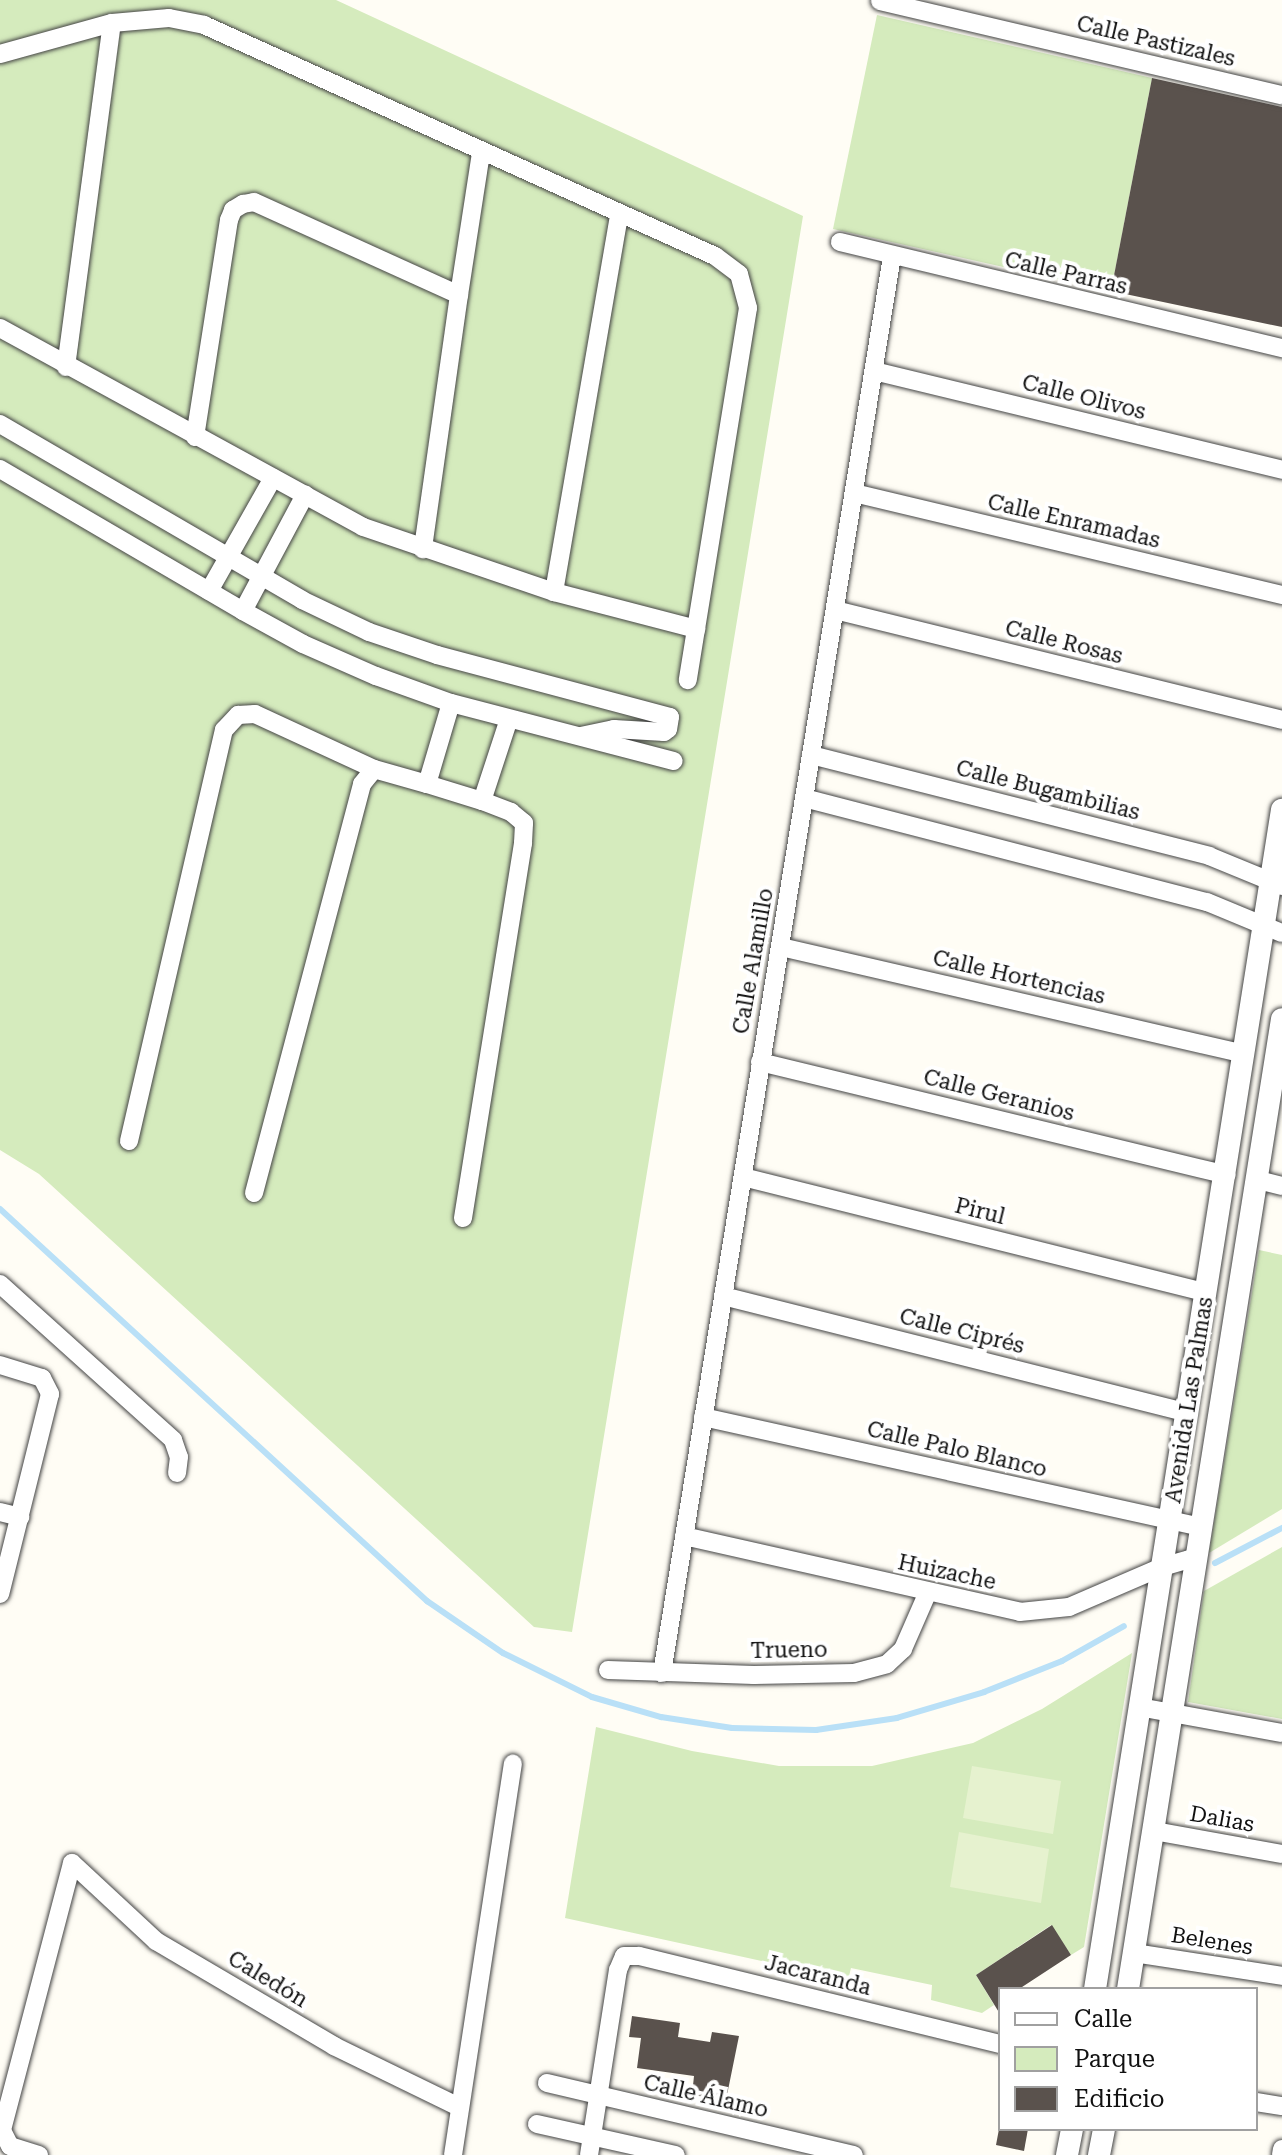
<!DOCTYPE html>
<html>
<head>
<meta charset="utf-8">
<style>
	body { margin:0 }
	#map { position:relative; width:1282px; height:2155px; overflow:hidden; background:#fffdf5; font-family:"Roboto Serif",serif }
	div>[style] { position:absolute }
	.green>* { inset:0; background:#d5ebbd }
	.pitch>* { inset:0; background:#e6f2cf }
	.stream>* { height:6px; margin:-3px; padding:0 3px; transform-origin:3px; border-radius:3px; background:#b9e0f7 }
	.building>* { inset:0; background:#5a524d }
	.roads { filter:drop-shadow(0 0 2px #444) drop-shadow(0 0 2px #444) }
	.minor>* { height:18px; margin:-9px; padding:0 9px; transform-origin:9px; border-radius:9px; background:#fff }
	.tertiary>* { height:22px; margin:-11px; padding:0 11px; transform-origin:11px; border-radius:11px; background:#fff }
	span { translate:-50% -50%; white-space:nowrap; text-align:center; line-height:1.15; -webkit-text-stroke:8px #fff; paint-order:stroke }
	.street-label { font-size:22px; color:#111 }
	.legend { position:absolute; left:998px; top:1987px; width:260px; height:144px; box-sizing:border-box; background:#fff; border:2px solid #a0a0a0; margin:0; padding:10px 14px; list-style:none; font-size:24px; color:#111 }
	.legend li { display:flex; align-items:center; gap:16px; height:40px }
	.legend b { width:40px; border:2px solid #a0a0a0 }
</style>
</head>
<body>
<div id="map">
	<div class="green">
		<div style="clip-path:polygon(0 0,336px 0,803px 216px,572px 1632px,534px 1627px,39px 1174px,0 1150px)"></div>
		<div style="clip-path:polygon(877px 15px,1152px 78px,1111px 291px,833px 229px)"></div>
		<div style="clip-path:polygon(1259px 1250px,1282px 1255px,1282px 1509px,1209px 1553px)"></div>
		<div style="clip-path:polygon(1282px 1547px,1282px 1719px,1188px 1702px,1204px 1591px)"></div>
		<div style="clip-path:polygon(1132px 1653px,1084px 1947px,1071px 1955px,1051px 1925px,976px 1975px,994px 2005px,982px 2013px,931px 2000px,932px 1985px,851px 1968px,848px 1980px,565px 1918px,596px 1727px,692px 1751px,779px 1766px,872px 1766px,973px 1743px,1042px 1709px)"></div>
	</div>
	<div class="pitch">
		<div style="clip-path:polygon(972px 1766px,1061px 1781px,1053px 1834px,963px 1818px)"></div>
		<div style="clip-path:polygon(959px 1832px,1049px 1849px,1041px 1903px,950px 1887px)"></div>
	</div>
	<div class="stream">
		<div style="left:0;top:1209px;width:580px;rotate:42.55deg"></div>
		<div style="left:427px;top:1601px;width:92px;rotate:34.4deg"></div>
		<div style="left:503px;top:1653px;width:99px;rotate:26.3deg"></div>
		<div style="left:592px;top:1697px;width:72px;rotate:16.2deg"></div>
		<div style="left:661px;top:1717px;width:72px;rotate:8.8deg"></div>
		<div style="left:732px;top:1728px;width:84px;rotate:1.4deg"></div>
		<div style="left:816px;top:1730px;width:82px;rotate:-8.4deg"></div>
		<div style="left:897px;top:1718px;width:91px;rotate:-16.6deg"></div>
		<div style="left:984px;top:1692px;width:84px;rotate:-21.7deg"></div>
		<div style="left:1062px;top:1661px;width:71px;rotate:-29.4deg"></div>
		<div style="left:1215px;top:1563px;width:76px;rotate:-27.6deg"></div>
	</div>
	<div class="building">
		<div style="clip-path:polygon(1152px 78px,1282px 107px,1282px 327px,1111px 291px)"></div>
		<div style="clip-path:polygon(1052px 1925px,1071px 1955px,1019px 1989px,1000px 1989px,1000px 2014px,976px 1975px)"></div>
		<div style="clip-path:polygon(632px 2016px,680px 2023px,678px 2037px,710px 2042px,712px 2032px,739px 2036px,726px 2100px,692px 2095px,694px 2076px,637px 2068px,641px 2038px,629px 2037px)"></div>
		<div style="clip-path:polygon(999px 2129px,1028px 2129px,1024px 2151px,996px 2145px)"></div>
	</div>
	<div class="roads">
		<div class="minor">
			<div style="left:880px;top:1px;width:413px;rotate:13.2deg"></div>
			<div style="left:0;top:54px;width:116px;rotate:-15.5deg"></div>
			<div style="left:112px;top:23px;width:57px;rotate:-5deg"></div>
			<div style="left:169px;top:18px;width:36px;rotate:11deg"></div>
			<div style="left:204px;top:25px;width:561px;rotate:24.33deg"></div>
			<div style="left:715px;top:256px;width:30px;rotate:37deg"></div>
			<div style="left:739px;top:274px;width:35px;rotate:75deg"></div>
			<div style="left:748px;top:308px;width:377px;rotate:99.2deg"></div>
			<div style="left:840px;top:242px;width:455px;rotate:13.5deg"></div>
			<div style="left:459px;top:295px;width:144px;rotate:-81.2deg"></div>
			<div style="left:0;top:328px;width:414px;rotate:28.7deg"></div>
			<div style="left:363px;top:527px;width:202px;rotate:18.8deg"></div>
			<div style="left:554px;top:592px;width:147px;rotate:14.6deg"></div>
			<div style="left:66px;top:367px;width:347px;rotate:-82.4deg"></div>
			<div style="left:874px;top:371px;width:420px;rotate:13.6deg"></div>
			<div style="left:0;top:424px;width:350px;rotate:30.2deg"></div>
			<div style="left:302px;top:600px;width:74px;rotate:25.5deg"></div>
			<div style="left:369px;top:632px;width:72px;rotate:18.7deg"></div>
			<div style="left:437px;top:655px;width:241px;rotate:14.9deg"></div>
			<div style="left:670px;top:717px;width:12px;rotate:99deg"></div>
			<div style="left:668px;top:729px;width:5px;rotate:143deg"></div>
			<div style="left:664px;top:732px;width:50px;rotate:-176.6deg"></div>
			<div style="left:614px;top:729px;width:34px;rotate:168deg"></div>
			<div style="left:195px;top:437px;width:220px;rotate:-81.1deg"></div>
			<div style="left:229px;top:220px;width:11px;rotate:-68deg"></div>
			<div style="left:233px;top:210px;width:12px;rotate:-31deg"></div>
			<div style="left:243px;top:204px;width:11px;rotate:-10deg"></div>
			<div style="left:254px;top:202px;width:225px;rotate:24.4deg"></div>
			<div style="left:459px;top:295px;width:257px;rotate:98.1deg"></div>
			<div style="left:0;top:469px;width:281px;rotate:30.3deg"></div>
			<div style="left:243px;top:611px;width:68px;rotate:28.8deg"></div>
			<div style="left:303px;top:644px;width:80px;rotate:23.7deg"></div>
			<div style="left:376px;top:676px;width:80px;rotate:19.8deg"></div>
			<div style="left:451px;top:703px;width:230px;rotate:14.6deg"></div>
			<div style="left:854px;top:493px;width:440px;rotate:13.4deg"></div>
			<div style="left:209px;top:591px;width:130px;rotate:-60.5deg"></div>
			<div style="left:554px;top:592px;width:383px;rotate:-80.2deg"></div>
			<div style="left:835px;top:610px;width:460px;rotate:13.8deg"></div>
			<div style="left:243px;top:611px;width:132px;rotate:-61.9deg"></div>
			<div style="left:811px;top:755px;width:411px;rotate:14.2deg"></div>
			<div style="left:1209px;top:856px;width:79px;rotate:22.3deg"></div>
			<div style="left:427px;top:784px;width:58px;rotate:17.2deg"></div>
			<div style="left:804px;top:798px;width:416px;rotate:14.5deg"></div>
			<div style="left:1207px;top:902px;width:81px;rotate:22.5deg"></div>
			<div style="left:781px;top:947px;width:476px;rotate:13deg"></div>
			<div style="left:760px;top:1062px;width:480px;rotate:13.6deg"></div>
			<div style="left:129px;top:1141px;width:422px;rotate:-77deg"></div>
			<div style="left:224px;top:730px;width:21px;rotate:-47deg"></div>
			<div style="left:238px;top:715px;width:17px;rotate:-3deg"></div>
			<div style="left:255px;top:714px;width:131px;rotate:24.8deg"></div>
			<div style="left:743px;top:1177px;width:476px;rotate:14deg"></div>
			<div style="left:1258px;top:1180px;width:25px;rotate:14deg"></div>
			<div style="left:254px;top:1193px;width:423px;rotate:-75.2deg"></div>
			<div style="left:362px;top:784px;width:19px;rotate:-51deg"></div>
			<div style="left:374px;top:769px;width:55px;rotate:15.8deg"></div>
			<div style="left:427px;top:784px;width:84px;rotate:-73.5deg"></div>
			<div style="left:463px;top:1218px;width:380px;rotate:-80.9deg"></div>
			<div style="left:523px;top:843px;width:20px;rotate:-87deg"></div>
			<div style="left:524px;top:823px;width:17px;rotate:-140deg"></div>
			<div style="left:511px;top:812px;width:31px;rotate:-159deg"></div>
			<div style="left:482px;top:801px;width:86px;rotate:-71.8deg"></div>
			<div style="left:0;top:1284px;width:233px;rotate:42deg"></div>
			<div style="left:173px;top:1440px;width:18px;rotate:71deg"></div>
			<div style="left:179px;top:1457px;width:16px;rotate:97deg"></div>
			<div style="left:723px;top:1296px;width:480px;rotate:14.1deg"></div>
			<div style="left:0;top:1365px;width:44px;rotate:17.2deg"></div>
			<div style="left:42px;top:1378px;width:18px;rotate:63deg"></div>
			<div style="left:50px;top:1394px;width:206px;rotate:104deg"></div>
			<div style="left:703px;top:1417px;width:510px;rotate:12.46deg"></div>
			<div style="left:0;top:1512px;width:21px;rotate:14deg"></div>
			<div style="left:684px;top:1536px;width:344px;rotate:12.7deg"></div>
			<div style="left:1020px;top:1612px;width:49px;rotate:-5.8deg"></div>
			<div style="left:1069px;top:1607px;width:101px;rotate:-23.3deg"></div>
			<div style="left:1162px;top:1567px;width:35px;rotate:-16deg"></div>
			<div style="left:608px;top:1670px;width:146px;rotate:2deg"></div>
			<div style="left:754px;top:1675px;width:100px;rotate:-1.1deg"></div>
			<div style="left:854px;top:1673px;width:34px;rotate:-15deg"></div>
			<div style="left:887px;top:1664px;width:22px;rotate:-43deg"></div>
			<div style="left:903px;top:1649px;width:60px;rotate:-66.4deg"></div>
			<div style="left:662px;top:1673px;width:1436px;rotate:-80.78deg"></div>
			<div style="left:1139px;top:1707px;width:145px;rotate:10.3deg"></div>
			<div style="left:1154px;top:1831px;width:130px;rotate:10.2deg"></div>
			<div style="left:1134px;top:1953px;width:150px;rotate:8.8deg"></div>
			<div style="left:547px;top:2083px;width:315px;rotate:13.2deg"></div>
			<div style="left:1256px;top:2102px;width:26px;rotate:9deg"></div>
			<div style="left:537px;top:2124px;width:142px;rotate:12.6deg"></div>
			<div style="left:39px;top:2155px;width:30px;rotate:-163deg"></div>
			<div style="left:10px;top:2146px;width:18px;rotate:-117deg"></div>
			<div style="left:2px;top:2130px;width:276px;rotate:-75.3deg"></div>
			<div style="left:72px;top:1863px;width:115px;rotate:42.9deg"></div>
			<div style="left:156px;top:1941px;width:207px;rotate:30.5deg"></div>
			<div style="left:334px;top:2046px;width:139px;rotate:26deg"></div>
			<div style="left:453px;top:2155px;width:396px;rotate:-81.3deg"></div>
			<div style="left:589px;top:2155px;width:187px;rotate:-81.1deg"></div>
			<div style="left:618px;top:1970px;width:15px;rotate:-67deg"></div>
			<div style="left:624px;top:1956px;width:15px"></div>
			<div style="left:639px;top:1956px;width:372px;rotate:13.7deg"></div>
			<div style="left:1281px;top:2155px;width:6px;rotate:-81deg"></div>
		</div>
		<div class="tertiary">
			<div style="left:1095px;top:1989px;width:1194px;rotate:-80.99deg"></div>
			<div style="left:1128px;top:1989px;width:982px;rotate:-80.98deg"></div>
			<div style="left:1067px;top:2155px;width:26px;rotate:-79deg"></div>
			<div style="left:1099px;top:2155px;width:26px;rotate:-79deg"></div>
		</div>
	</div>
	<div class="street-label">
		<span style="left:1156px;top:41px;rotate:13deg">Calle Pastizales</span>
		<span style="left:1066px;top:273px;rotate:13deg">Calle Parras</span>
		<span style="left:1084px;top:397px;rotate:14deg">Calle Olivos</span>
		<span style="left:1074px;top:521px;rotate:13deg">Calle Enramadas</span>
		<span style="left:1064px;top:642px;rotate:14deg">Calle Rosas</span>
		<span style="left:1048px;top:790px;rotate:14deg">Calle Bugambilias</span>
		<span style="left:753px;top:961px;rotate:-80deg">Calle Alamillo</span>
		<span style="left:1019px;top:977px;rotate:13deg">Calle Hortencias</span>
		<span style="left:999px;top:1095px;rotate:14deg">Calle Geranios</span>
		<span style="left:980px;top:1211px;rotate:14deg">Pirul</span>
		<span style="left:962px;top:1331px;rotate:14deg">Calle Ciprés</span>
		<span style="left:1189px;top:1400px;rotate:-81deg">Avenida Las Palmas</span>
		<span style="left:957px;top:1449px;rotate:13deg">Calle Palo Blanco</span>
		<span style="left:947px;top:1572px;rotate:12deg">Huizache</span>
		<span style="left:789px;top:1650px;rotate:-1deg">Trueno</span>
		<span style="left:1222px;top:1819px;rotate:10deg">Dalias</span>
		<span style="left:1212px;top:1941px;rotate:9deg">Belenes</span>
		<span style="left:818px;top:1975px;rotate:14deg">Jacaranda</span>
		<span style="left:268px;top:1979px;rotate:31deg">Caledón</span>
		<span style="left:706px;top:2096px;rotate:13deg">Calle Álamo</span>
	</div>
	<ul class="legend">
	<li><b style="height:10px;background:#fff"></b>Calle</li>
	<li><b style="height:22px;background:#d5ebbd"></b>Parque</li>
	<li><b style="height:22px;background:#5a524d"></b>Edificio</li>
	</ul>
</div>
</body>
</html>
